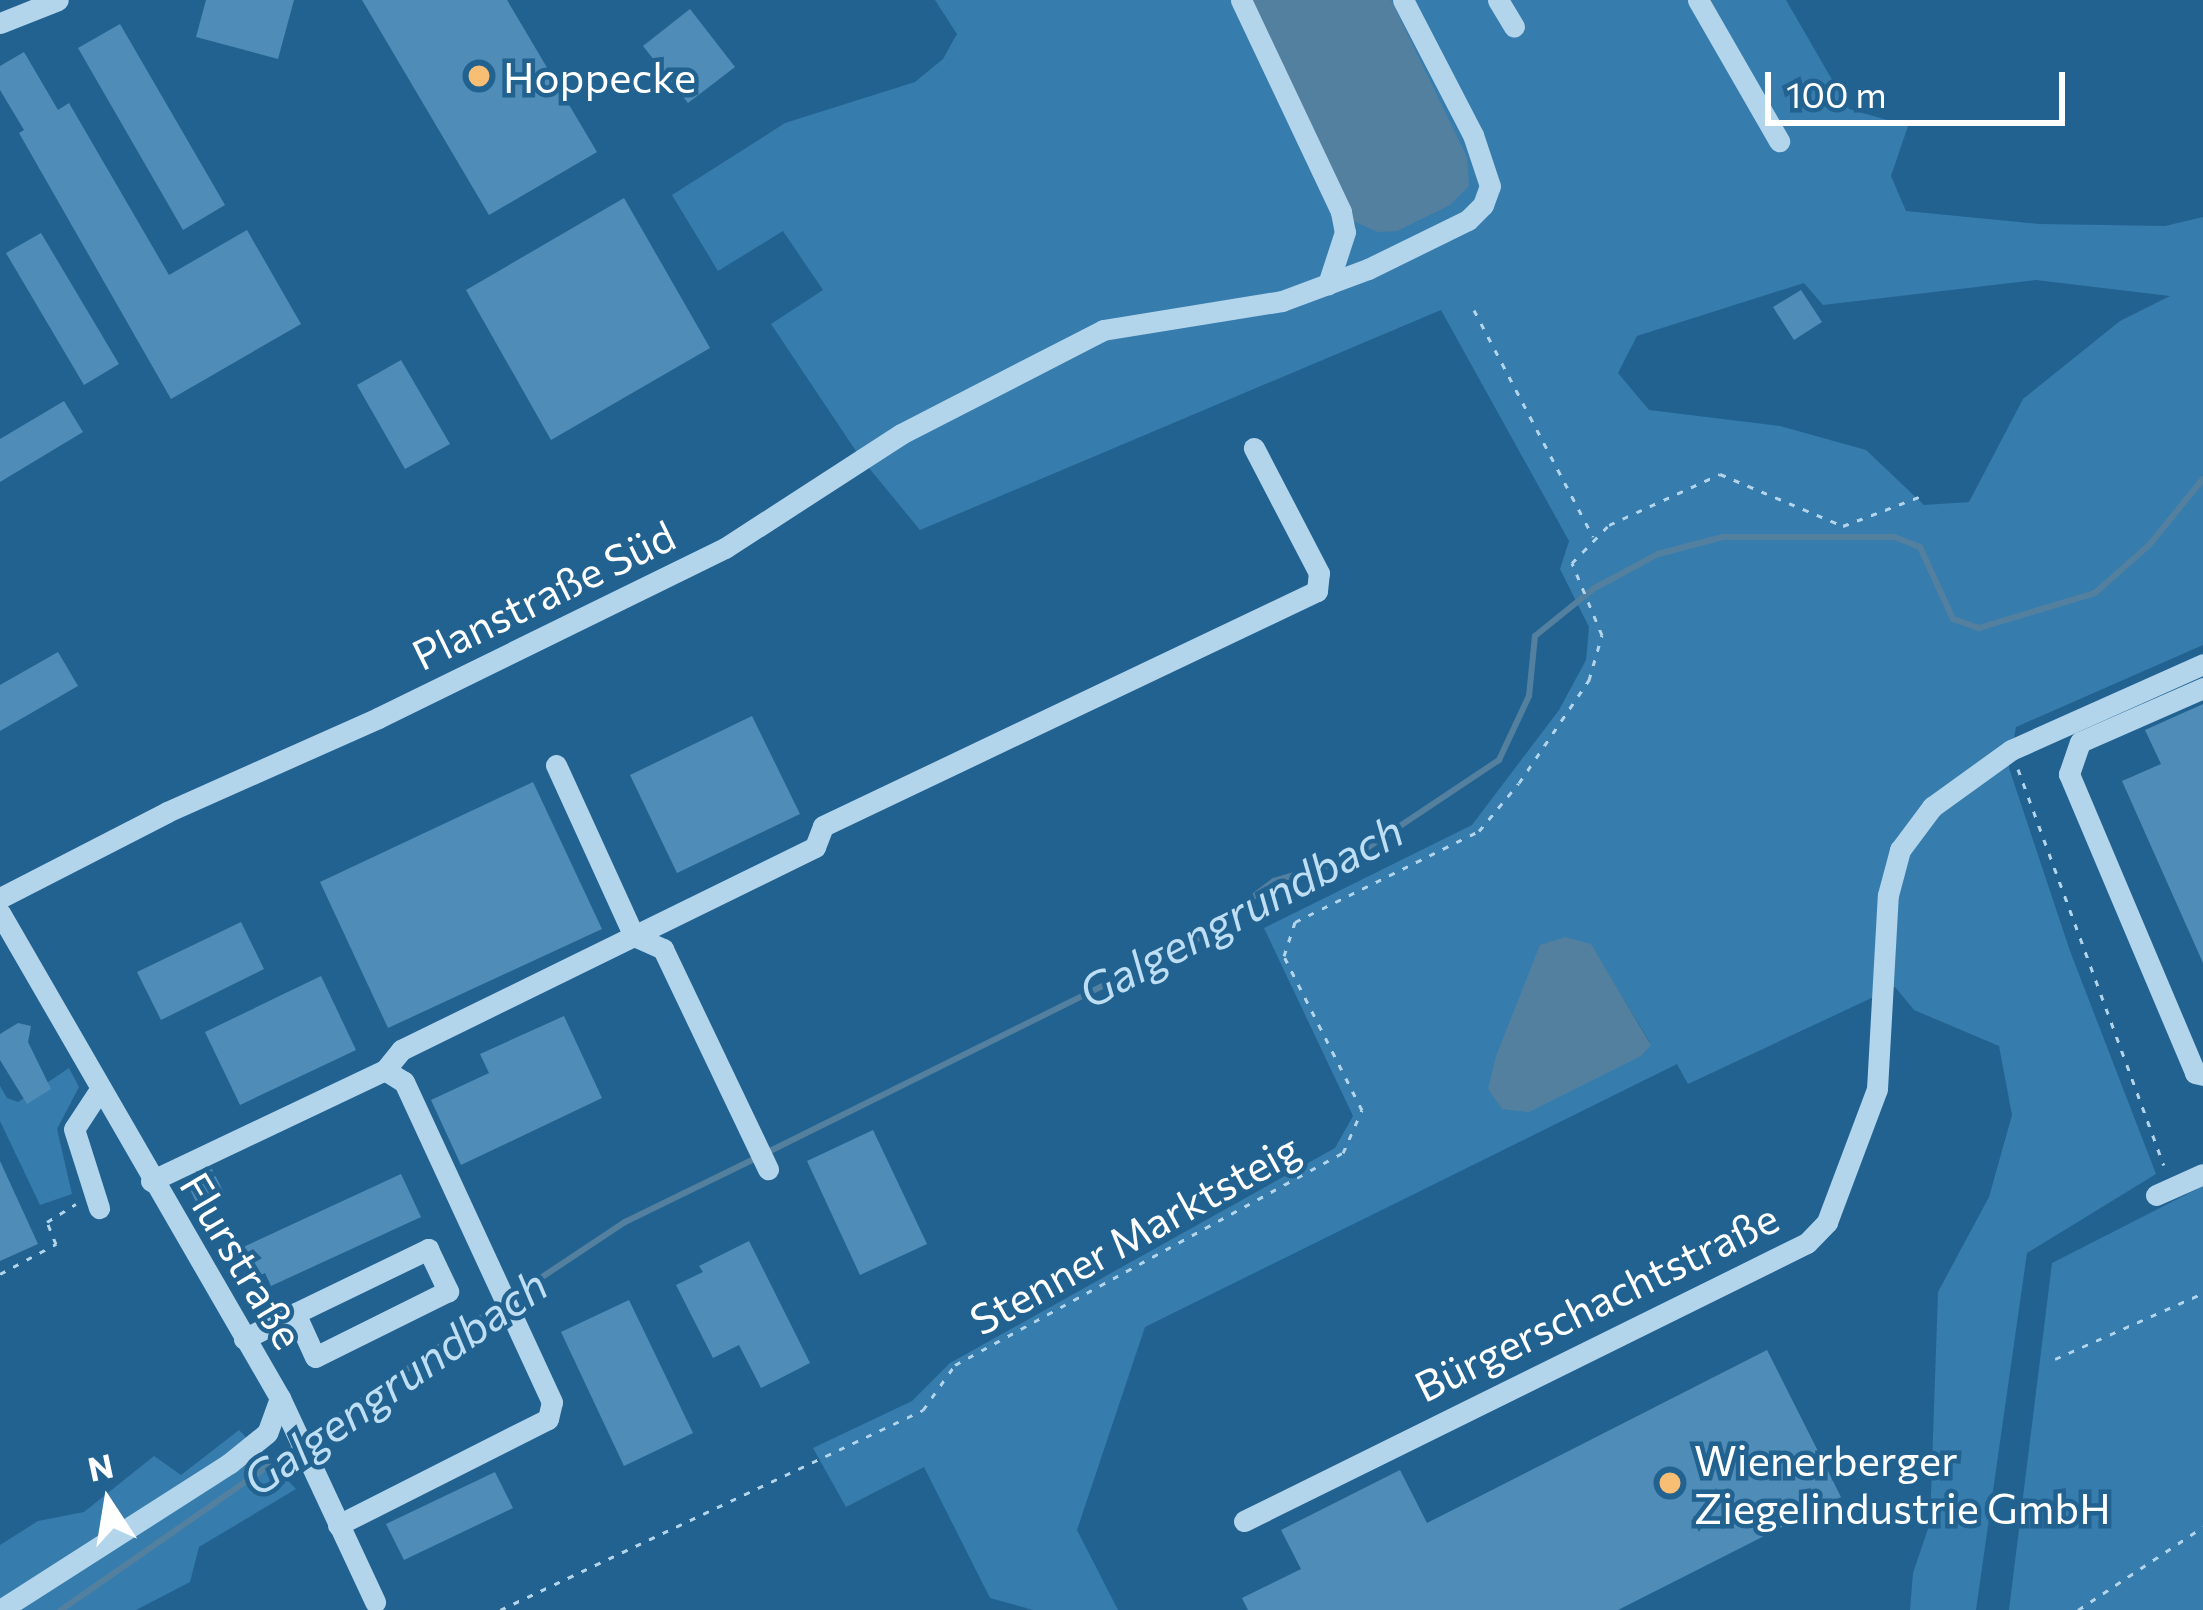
<!DOCTYPE html>
<html>
<head>
<meta charset="utf-8">
<style>
	body { margin:0 }
	#map { position:relative; width:2203px; height:1610px; overflow:hidden; background:#226290; font-family:Commissioner,sans-serif }
	div>[style] { position:absolute }
	.green>* { inset:0; background:#367cad }
	.water>* { inset:0; background:#54809f }
	.stream>* { height:6px; margin:-3px; padding:0 3px; transform-origin:3px; border-radius:3px; background:#54809f }
	.building>* { inset:0; background:#4f8db8 }
	.path>* { height:3px; margin-top:-1.5px; transform-origin:0; background:repeating-linear-gradient(90deg,#b2d5ec 0 6px,transparent 0 15px) }
	.minor>* { height:21px; margin:-10.5px; padding:0 10.5px; transform-origin:10.5px; border-radius:10.5px; background:#b2d5ec }
	.dots>* { width:33px; height:33px; translate:-50% -50%; box-sizing:border-box; border:6px solid #226290; border-radius:50% }
	span { translate:-50% -50%; white-space:nowrap; text-align:center; line-height:1.15; -webkit-text-stroke:9px #226290; paint-order:stroke }
	.poi-label { font-size:42px; color:#fff }
	.left { translate:0 -50%; text-align:left }
	.street-label { font-size:42px; color:#fff }
	.water-label { font-size:45px; color:#bedef3; font-style:italic }
	.north { position:absolute; left:48px; top:1442px; width:120px; height:120px; -webkit-text-stroke:9px #226290; paint-order:stroke; rotate:348deg; font-size:33px; font-weight:700; line-height:48px; text-align:center; color:#fff }
	.north::after { content:''; display:block; margin:auto; width:42px; height:54px; background:#fff; clip-path:polygon(50% 0,100% 100%,50% 72%,0 100%) }
	.scale { position:absolute; left:1765px; top:72px; width:300px; height:54px; box-sizing:border-box; border:6px solid #fff; border-top:0; padding-left:15px; font-size:36px; line-height:42px; white-space:nowrap; color:#fff; -webkit-text-stroke:9px #226290; paint-order:stroke }
</style>
</head>
<body>
<div id="map">
	<div class="green">
		<div style="clip-path:polygon(evenodd,935px 0,1786px 0,1849px 109px,1908px 126px,1891px 176px,1906px 211px,2040px 224px,2165px 226px,2203px 217px,2203px 645px,2016px 727px,2009px 768px,2070px 951px,2156px 1174px,2027px 1253px,1976px 1610px,1910px 1610px,1913px 1573px,1930px 1523px,1938px 1292px,1989px 1197px,2012px 1115px,1999px 1046px,1914px 1010px,1895px 987px,1688px 1084px,1677px 1064px,1145px 1327px,1077px 1530px,1118px 1610px,1033px 1610px,990px 1598px,924px 1467px,846px 1507px,813px 1448px,912px 1401px,950px 1363px,1335px 1148px,1353px 1116px,1264px 928px,1472px 825px,1559px 710px,1586px 660px,1589px 627px,1560px 569px,1569px 541px,1441px 310px,920px 530px,860px 457px,771px 324px,823px 290px,783px 231px,718px 271px,672px 195px,785px 123px,915px 82px,943px 59px,957px 34px,935px 0,2036px 280px,2170px 296px,2120px 321px,2023px 399px,1969px 502px,1924px 505px,1866px 450px,1780px 426px,1649px 410px,1618px 373px,1637px 336px,1804px 283px,1823px 305px,2036px 280px,935px 0,1566px 937px,1591px 945px,1651px 1044px,1566px 937px)"></div>
		<div style="clip-path:polygon(69px 1068px,79px 1087px,57px 1129px,72px 1194px,40px 1205px,0 1121px,0 1086px,7px 1098px,18px 1102px)"></div>
		<div style="clip-path:polygon(2203px 1186px,2203px 1610px,2009px 1610px,2052px 1263px)"></div>
		<div style="clip-path:polygon(239px 1430px,296px 1489px,199px 1547px,190px 1582px,136px 1610px,0 1610px,0 1545px,38px 1521px,84px 1512px,154px 1456px,181px 1475px)"></div>
	</div>
	<div class="water">
		<div style="clip-path:polygon(1248px 0,1391px 0,1467px 157px,1469px 186px,1450px 205px,1397px 231px,1378px 232px,1351px 220px)"></div>
		<div style="clip-path:polygon(1566px 937px,1591px 944px,1651px 1045px,1641px 1056px,1529px 1112px,1502px 1109px,1488px 1089px,1496px 1056px,1540px 945px)"></div>
	</div>
	<div class="stream">
		<div style="left:768px;top:1152px;width:479px;rotate:-26.4deg"></div>
		<div style="left:1197px;top:939px;width:96px;rotate:-37deg"></div>
		<div style="left:1274px;top:881px;width:81px;rotate:-16.4deg"></div>
		<div style="left:1352px;top:858px;width:177px;rotate:-33.7deg"></div>
		<div style="left:1499px;top:760px;width:71px;rotate:-64.9deg"></div>
		<div style="left:1529px;top:696px;width:60px;rotate:-84.3deg"></div>
		<div style="left:1535px;top:636px;width:75px;rotate:-39deg"></div>
		<div style="left:1593px;top:589px;width:74px;rotate:-28.3deg"></div>
		<div style="left:1658px;top:554px;width:67px;rotate:-14.7deg"></div>
		<div style="left:1723px;top:537px;width:171px"></div>
		<div style="left:1894px;top:537px;width:28px;rotate:21deg"></div>
		<div style="left:1920px;top:547px;width:79px;rotate:65.4deg"></div>
		<div style="left:1953px;top:619px;width:28px;rotate:19deg"></div>
		<div style="left:1979px;top:628px;width:121px;rotate:-16.8deg"></div>
		<div style="left:2095px;top:593px;width:72px;rotate:-41.6deg"></div>
		<div style="left:2149px;top:545px;width:85px;rotate:-50.7deg"></div>
		<div style="left:512px;top:1297px;width:136px;rotate:-33.6deg"></div>
		<div style="left:625px;top:1222px;width:146px;rotate:-26deg"></div>
		<div style="left:61px;top:1610px;width:536px;rotate:-34.82deg"></div>
	</div>
	<div class="building">
		<div style="clip-path:polygon(206px 0,294px 0,278px 59px,196px 37px)"></div>
		<div style="clip-path:polygon(362px 0,507px 0,597px 152px,489px 215px)"></div>
		<div style="clip-path:polygon(690px 9px,735px 67px,688px 103px,643px 46px)"></div>
		<div style="clip-path:polygon(120px 24px,225px 205px,183px 230px,78px 48px)"></div>
		<div style="clip-path:polygon(24px 52px,58px 110px,69px 103px,169px 275px,247px 230px,301px 324px,171px 399px,19px 133px,24px 130px,0 90px,0 66px)"></div>
		<div style="clip-path:polygon(624px 198px,710px 348px,551px 440px,466px 290px)"></div>
		<div style="clip-path:polygon(41px 233px,119px 364px,84px 385px,6px 253px)"></div>
		<div style="clip-path:polygon(1801px 290px,1822px 322px,1794px 340px,1773px 307px)"></div>
		<div style="clip-path:polygon(401px 360px,450px 444px,405px 469px,357px 385px)"></div>
		<div style="clip-path:polygon(64px 401px,83px 432px,0 482px,0 439px)"></div>
		<div style="clip-path:polygon(58px 652px,78px 686px,0 731px,0 685px)"></div>
		<div style="clip-path:polygon(2203px 704px,2203px 963px,2122px 781px,2161px 764px,2145px 730px)"></div>
		<div style="clip-path:polygon(752px 716px,800px 814px,677px 873px,630px 775px)"></div>
		<div style="clip-path:polygon(533px 782px,602px 929px,388px 1028px,320px 882px)"></div>
		<div style="clip-path:polygon(241px 922px,264px 969px,161px 1020px,137px 972px)"></div>
		<div style="clip-path:polygon(321px 976px,356px 1050px,240px 1105px,205px 1032px)"></div>
		<div style="clip-path:polygon(564px 1016px,602px 1098px,461px 1165px,431px 1100px,489px 1073px,480px 1054px)"></div>
		<div style="clip-path:polygon(18px 1023px,31px 1026px,28px 1042px,51px 1089px,27px 1104px,0 1060px,0 1034px)"></div>
		<div style="clip-path:polygon(873px 1130px,927px 1244px,860px 1275px,807px 1161px)"></div>
		<div style="clip-path:polygon(0 1161px,38px 1244px,0 1261px)"></div>
		<div style="clip-path:polygon(212px 1169px,224px 1193px,198px 1206px,186px 1181px)"></div>
		<div style="clip-path:polygon(401px 1174px,421px 1217px,271px 1286px,265px 1273px,253px 1279px,239px 1249px)"></div>
		<div style="clip-path:polygon(749px 1241px,810px 1363px,761px 1388px,739px 1345px,713px 1358px,676px 1285px,703px 1272px,699px 1266px)"></div>
		<div style="clip-path:polygon(629px 1300px,693px 1433px,624px 1466px,561px 1332px)"></div>
		<div style="clip-path:polygon(1767px 1350px,1841px 1497px,1618px 1610px,1248px 1610px,1242px 1598px,1301px 1569px,1281px 1530px,1400px 1470px,1427px 1523px)"></div>
		<div style="clip-path:polygon(495px 1472px,513px 1508px,404px 1560px,386px 1524px)"></div>
	</div>
	<div class="path">
		<div style="left:1474px;top:310px;width:256px;rotate:62.3deg"></div>
		<div style="left:2018px;top:769px;width:422px;rotate:69.8deg"></div>
		<div style="left:0;top:1274px;width:64px;rotate:-28.2deg"></div>
		<div style="left:56px;top:1244px;width:24px;rotate:-112deg"></div>
		<div style="left:47px;top:1222px;width:34px;rotate:-32deg"></div>
		<div style="left:2055px;top:1359px;width:162px;rotate:-24deg"></div>
		<div style="left:500px;top:1610px;width:468px;rotate:-25.3deg"></div>
		<div style="left:923px;top:1410px;width:55px;rotate:-54.6deg"></div>
		<div style="left:955px;top:1365px;width:442px;rotate:-28.7deg"></div>
		<div style="left:1343px;top:1153px;width:47px;rotate:-66.2deg"></div>
		<div style="left:1362px;top:1110px;width:173px;rotate:-116.9deg"></div>
		<div style="left:1284px;top:956px;width:36px;rotate:-72deg"></div>
		<div style="left:1295px;top:922px;width:205px;rotate:-26.3deg"></div>
		<div style="left:1479px;top:831px;width:62px;rotate:-50.2deg"></div>
		<div style="left:1519px;top:783px;width:125px;rotate:-55.8deg"></div>
		<div style="left:1589px;top:680px;width:47px;rotate:-73.9deg"></div>
		<div style="left:1602px;top:635px;width:78px;rotate:-112.6deg"></div>
		<div style="left:1572px;top:563px;width:53px;rotate:-45.8deg"></div>
		<div style="left:1609px;top:525px;width:122px;rotate:-24.7deg"></div>
		<div style="left:1720px;top:474px;width:134px;rotate:22.9deg"></div>
		<div style="left:1843px;top:526px;width:87px;rotate:-20.9deg"></div>
		<div style="left:2078px;top:1610px;width:150px;rotate:-33.6deg"></div>
	</div>
	<div class="minor">
		<div style="left:1241px;top:0;width:234px;rotate:64.7deg"></div>
		<div style="left:1341px;top:212px;width:20px;rotate:79deg"></div>
		<div style="left:1345px;top:232px;width:55px;rotate:108.1deg"></div>
		<div style="left:1498px;top:0;width:31px;rotate:59deg"></div>
		<div style="left:1698px;top:0;width:163px;rotate:60.1deg"></div>
		<div style="left:0;top:23px;width:62px;rotate:-21.6deg"></div>
		<div style="left:2203px;top:688px;width:134px;rotate:156.3deg"></div>
		<div style="left:2080px;top:742px;width:34px;rotate:109deg"></div>
		<div style="left:2069px;top:774px;width:324px;rotate:67.1deg"></div>
		<div style="left:2195px;top:1073px;width:8px;rotate:14deg"></div>
		<div style="left:556px;top:765px;width:188px;rotate:65.5deg"></div>
		<div style="left:634px;top:936px;width:32px;rotate:24deg"></div>
		<div style="left:663px;top:949px;width:244px;rotate:64.5deg"></div>
		<div style="left:0;top:898px;width:188px;rotate:-27.2deg"></div>
		<div style="left:167px;top:812px;width:231px;rotate:-24deg"></div>
		<div style="left:378px;top:718px;width:386px;rotate:-26.1deg"></div>
		<div style="left:725px;top:548px;width:210px;rotate:-32.9deg"></div>
		<div style="left:901px;top:434px;width:227px;rotate:-27.2deg"></div>
		<div style="left:1103px;top:330px;width:181px;rotate:-9.2deg"></div>
		<div style="left:1282px;top:301px;width:92px;rotate:-20.4deg"></div>
		<div style="left:1368px;top:269px;width:111px;rotate:-26.1deg"></div>
		<div style="left:1468px;top:220px;width:21px;rotate:-45deg"></div>
		<div style="left:1483px;top:205px;width:20px;rotate:-70deg"></div>
		<div style="left:1490px;top:186px;width:54px;rotate:-108.4deg"></div>
		<div style="left:1473px;top:135px;width:152px;rotate:-117.4deg"></div>
		<div style="left:0;top:913px;width:560px;rotate:60deg"></div>
		<div style="left:280px;top:1398px;width:37px;rotate:110deg"></div>
		<div style="left:267px;top:1433px;width:48px;rotate:141deg"></div>
		<div style="left:230px;top:1463px;width:273px;rotate:147.4deg"></div>
		<div style="left:99px;top:1091px;width:45px;rotate:123.3deg"></div>
		<div style="left:74px;top:1129px;width:83px;rotate:72.4deg"></div>
		<div style="left:151px;top:1181px;width:259px;rotate:-25.4deg"></div>
		<div style="left:385px;top:1070px;width:26px;rotate:-51deg"></div>
		<div style="left:401px;top:1050px;width:461px;rotate:-26.1deg"></div>
		<div style="left:815px;top:847px;width:22px;rotate:-69deg"></div>
		<div style="left:823px;top:826px;width:547px;rotate:-25.44deg"></div>
		<div style="left:1317px;top:591px;width:18px;rotate:-84deg"></div>
		<div style="left:1319px;top:573px;width:141px;rotate:-117.5deg"></div>
		<div style="left:2156px;top:1195px;width:51px;rotate:-24.1deg"></div>
		<div style="left:244px;top:1339px;width:28px;rotate:-27deg"></div>
		<div style="left:269px;top:1326px;width:177px;rotate:-25.8deg"></div>
		<div style="left:428px;top:1249px;width:47px;rotate:64.5deg"></div>
		<div style="left:448px;top:1291px;width:148px;rotate:153.6deg"></div>
		<div style="left:315px;top:1357px;width:48px;rotate:-114.4deg"></div>
		<div style="left:280px;top:1398px;width:225px;rotate:65deg"></div>
		<div style="left:1244px;top:1521px;width:628px;rotate:-26.28deg"></div>
		<div style="left:1807px;top:1243px;width:29px;rotate:-46deg"></div>
		<div style="left:1827px;top:1222px;width:142px;rotate:-69.4deg"></div>
		<div style="left:1877px;top:1089px;width:194px;rotate:-86.8deg"></div>
		<div style="left:1888px;top:895px;width:47px;rotate:-75.1deg"></div>
		<div style="left:1900px;top:850px;width:54px;rotate:-53.3deg"></div>
		<div style="left:1932px;top:807px;width:97px;rotate:-35.8deg"></div>
		<div style="left:2011px;top:750px;width:210px;rotate:-24.1deg"></div>
		<div style="left:338px;top:1525px;width:235px;rotate:-26.8deg"></div>
		<div style="left:548px;top:1419px;width:17px;rotate:-77deg"></div>
		<div style="left:552px;top:1402px;width:353px;rotate:-114.8deg"></div>
		<div style="left:404px;top:1082px;width:22px;rotate:-148deg"></div>
	</div>
	<div class="dots">
		<div style="left:479px;top:76px;background:#f8bf74"></div>
		<div style="left:1670px;top:1483px;background:#f8bf74"></div>
	</div>
	<div class="poi-label">
		<span class="left" style="left:503px;top:76px">Hoppecke</span>
		<span class="left" style="left:1694px;top:1483px">Wienerberger<br>Ziegelindustrie GmbH</span>
	</div>
	<div class="street-label">
		<span style="left:543px;top:594px;rotate:-26deg">Planstraße Süd</span>
		<span style="left:1134px;top:1233px;rotate:-29deg">Stenner Marktsteig</span>
		<span style="left:243px;top:1260px;rotate:59deg">Flurstraße</span>
		<span style="left:1596px;top:1301px;rotate:-26deg">Bürgerschachtstraße</span>
	</div>
	<div class="water-label">
		<span style="left:1240px;top:910px;rotate:-28deg">Galgengrundbach</span>
		<span style="left:394px;top:1381px;rotate:-35deg">Galgengrundbach</span>
	</div>
	<div class="north">N</div>
	<div class="scale">100 m</div>
</div>
</body>
</html>
